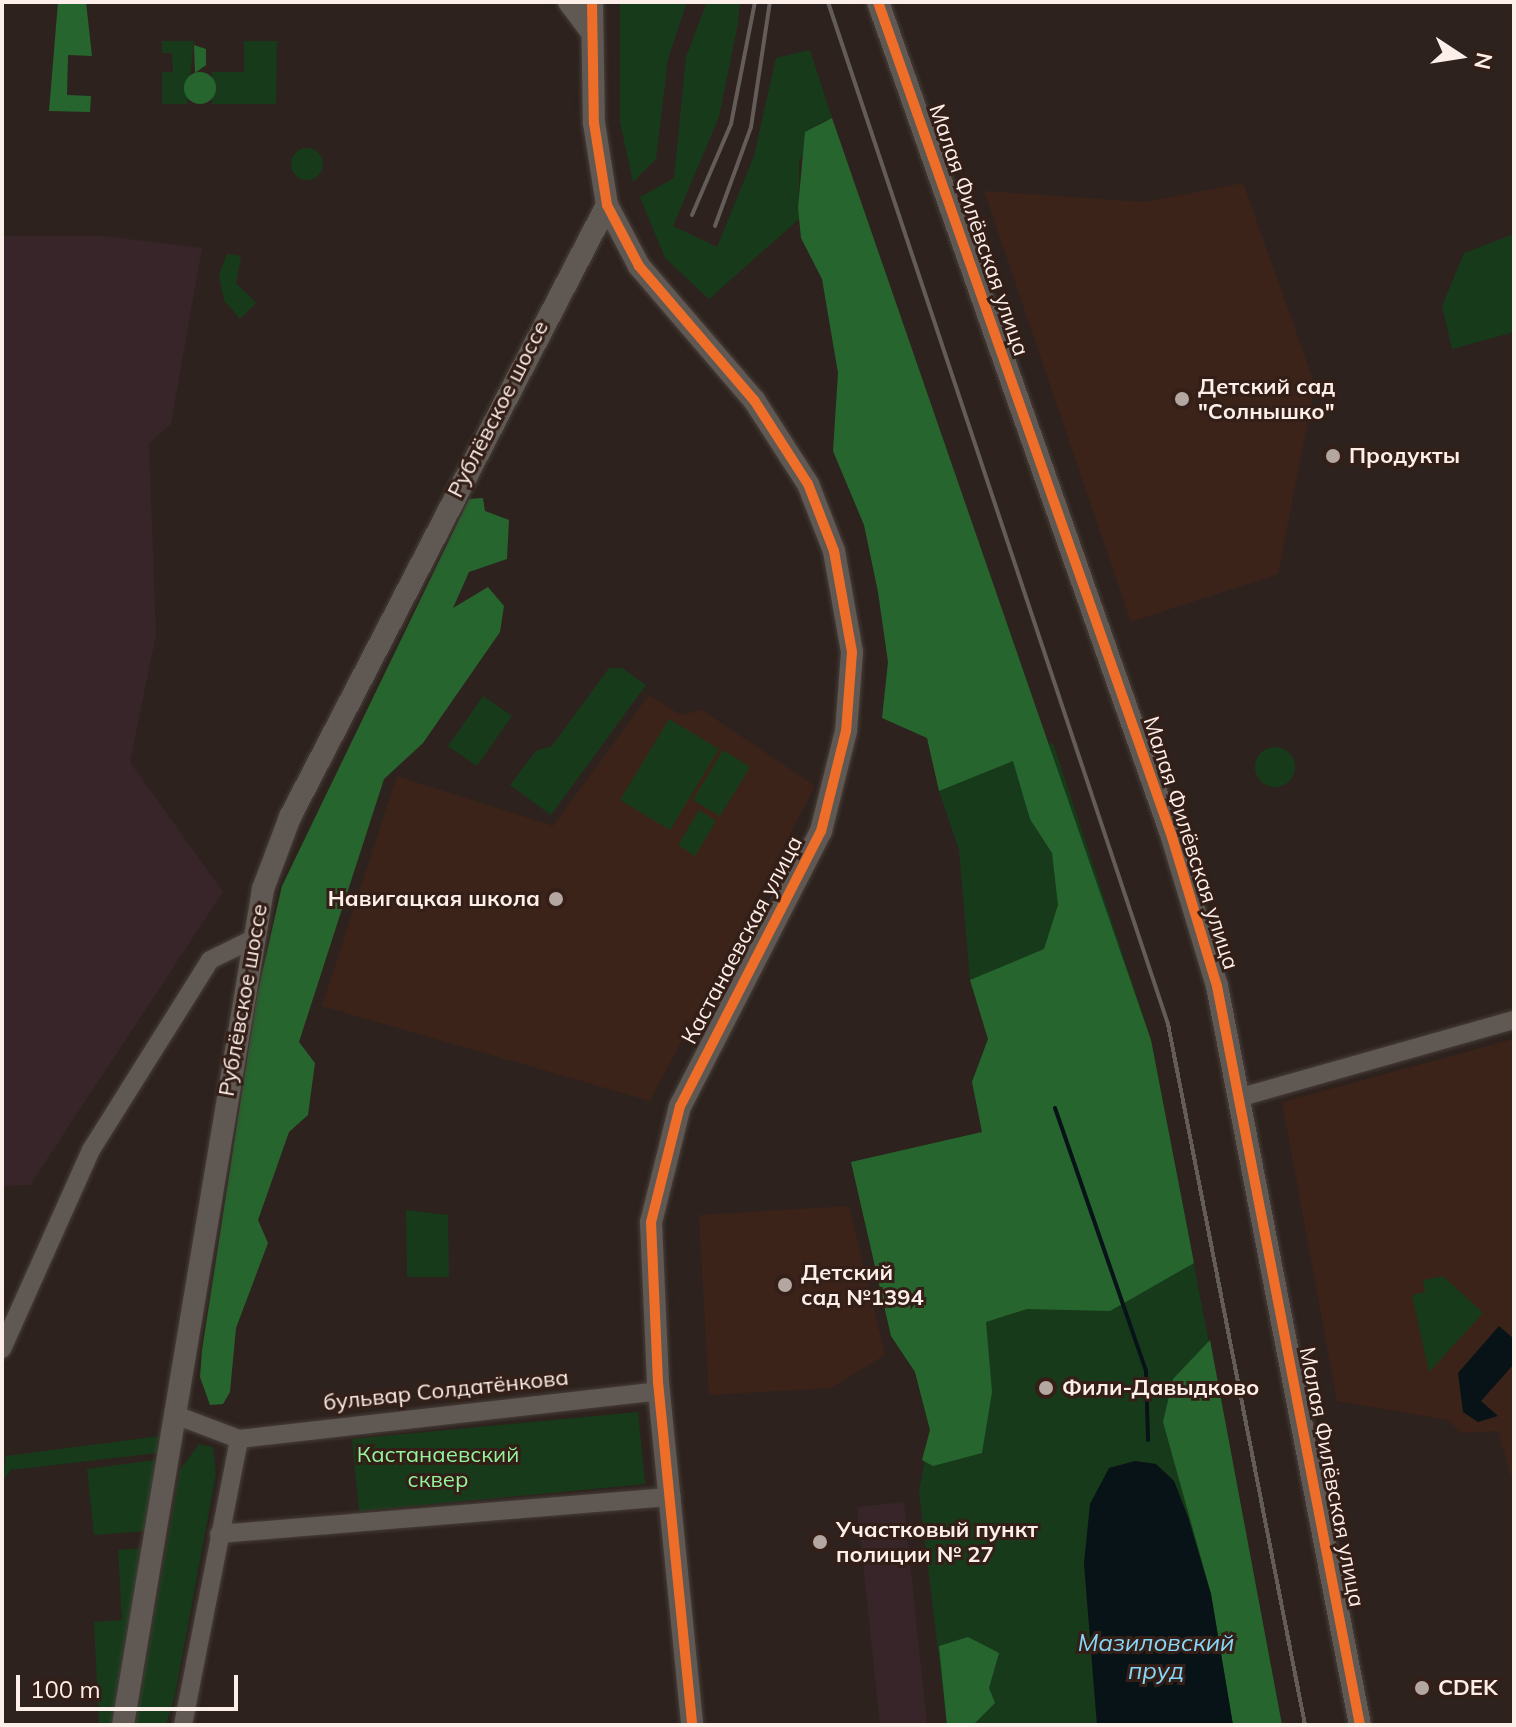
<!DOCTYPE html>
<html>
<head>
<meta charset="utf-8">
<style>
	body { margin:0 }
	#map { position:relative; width:1516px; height:1727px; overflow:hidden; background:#2d221d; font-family:Mulish,sans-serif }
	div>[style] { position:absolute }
	.built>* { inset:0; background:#3c2319 }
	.industrial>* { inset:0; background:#372529 }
	.green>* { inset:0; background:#173b1a }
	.round { border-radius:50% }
	.forest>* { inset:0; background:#27652e }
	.water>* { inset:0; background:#081318 }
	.stream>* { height:4px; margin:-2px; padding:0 2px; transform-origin:2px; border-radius:2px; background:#081318 }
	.roads { filter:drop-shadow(0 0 2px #473d39) drop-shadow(0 0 2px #473d39) }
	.minor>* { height:18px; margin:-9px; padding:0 9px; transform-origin:9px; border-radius:9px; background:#605853 }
	.tertiary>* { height:22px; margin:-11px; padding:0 11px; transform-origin:11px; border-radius:11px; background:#605853 }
	.rail>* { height:4px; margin:-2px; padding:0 2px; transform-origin:2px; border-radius:2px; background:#645c58 }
	.cycleway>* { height:10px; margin:-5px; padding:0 5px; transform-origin:5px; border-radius:5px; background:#ee6e29 }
	.dots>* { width:22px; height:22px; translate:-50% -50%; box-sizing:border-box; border:4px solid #331f17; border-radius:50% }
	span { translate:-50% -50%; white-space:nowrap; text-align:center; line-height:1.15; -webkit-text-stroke:6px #331f17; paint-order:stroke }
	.street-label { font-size:22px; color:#fceee8 }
	.poi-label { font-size:22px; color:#fceee8; font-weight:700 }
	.left { translate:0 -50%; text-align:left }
	.right { translate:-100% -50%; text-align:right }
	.park-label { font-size:22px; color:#94f49c }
	.water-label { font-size:24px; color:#88d7f8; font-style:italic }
	.frame { position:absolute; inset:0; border:4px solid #fceee8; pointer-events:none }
	.north { position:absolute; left:1420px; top:16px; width:80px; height:80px; -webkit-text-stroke:6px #331f17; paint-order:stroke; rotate:102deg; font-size:22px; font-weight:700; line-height:32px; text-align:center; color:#fceee8 }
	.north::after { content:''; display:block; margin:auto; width:28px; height:36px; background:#fceee8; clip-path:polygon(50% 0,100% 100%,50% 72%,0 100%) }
	.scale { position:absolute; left:16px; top:1675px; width:222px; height:36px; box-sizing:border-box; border:4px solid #fceee8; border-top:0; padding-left:10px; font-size:24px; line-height:28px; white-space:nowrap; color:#fceee8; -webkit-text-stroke:6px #331f17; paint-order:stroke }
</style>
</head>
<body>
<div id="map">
	<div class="built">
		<div style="clip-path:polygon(1243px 183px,1315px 385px,1278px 574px,1131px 622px,984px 191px,1145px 202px)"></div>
		<div style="clip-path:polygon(649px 695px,681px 715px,702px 710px,815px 786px,650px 1101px,322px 1006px,397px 776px,553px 826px)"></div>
		<div style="clip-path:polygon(1514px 1039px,1514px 1489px,1499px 1431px,1461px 1433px,1448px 1420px,1337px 1401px,1282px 1102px)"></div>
		<div style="clip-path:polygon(849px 1206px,885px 1355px,831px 1388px,709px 1395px,699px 1215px)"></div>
	</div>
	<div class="industrial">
		<div style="clip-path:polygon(2px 236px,104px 236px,202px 248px,171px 424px,149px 443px,156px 635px,130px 762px,223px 892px,30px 1185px,2px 1186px)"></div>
		<div style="clip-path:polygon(904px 1502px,927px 1725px,880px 1725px,857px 1507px)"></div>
	</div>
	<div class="green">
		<div style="clip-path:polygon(620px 2px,687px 2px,668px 59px,656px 159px,633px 182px,620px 122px)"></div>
		<div style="clip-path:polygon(707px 2px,740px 2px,738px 23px,719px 117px,673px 226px,717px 247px,754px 156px,776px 58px,810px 50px,832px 118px,818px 124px,799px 162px,799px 219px,709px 299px,665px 258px,640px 197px,674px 178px,686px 57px)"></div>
		<div style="clip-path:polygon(162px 41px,194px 41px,187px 104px,162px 104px,162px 72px,173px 72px,172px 53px,162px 53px)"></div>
		<div style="clip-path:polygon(244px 41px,277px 41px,276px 104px,212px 104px,212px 72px,244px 72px)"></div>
		<div class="round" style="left:291px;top:148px;width:32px;height:32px"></div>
		<div style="clip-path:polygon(1514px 234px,1514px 332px,1452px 349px,1442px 306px,1464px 253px)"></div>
		<div style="clip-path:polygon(227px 254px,241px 256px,236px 283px,256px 303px,240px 319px,224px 300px,219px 275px)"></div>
		<div style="clip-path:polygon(609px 668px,622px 668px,646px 685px,551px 815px,510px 785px,536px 751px,552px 746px)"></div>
		<div style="clip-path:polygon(483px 696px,512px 716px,477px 766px,448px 746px)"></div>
		<div style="clip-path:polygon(669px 719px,719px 749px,670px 830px,620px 800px)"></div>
		<div style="clip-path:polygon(1053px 743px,1151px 1040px,1282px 1725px,1233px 1725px,1188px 1517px,1174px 1481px,1156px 1464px,1135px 1461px,1084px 1563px,1097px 1725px,947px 1725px,919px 1492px,930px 1431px,915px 1372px,891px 1336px,851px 1162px,982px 1132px,972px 1082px,988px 1039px,970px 980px,959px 850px,939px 791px)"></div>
		<div class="round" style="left:1255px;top:747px;width:40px;height:40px"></div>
		<div style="clip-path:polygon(723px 750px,750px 767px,720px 816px,693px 800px)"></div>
		<div style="clip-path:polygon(699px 810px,716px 821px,695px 856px,678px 845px)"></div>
		<div style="clip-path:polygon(406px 1210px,448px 1215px,449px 1277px,407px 1277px)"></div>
		<div style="clip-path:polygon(1443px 1276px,1483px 1313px,1429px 1372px,1412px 1295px,1425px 1292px,1423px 1280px)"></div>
		<div style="clip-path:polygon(638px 1412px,645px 1484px,359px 1511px,352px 1439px)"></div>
		<div style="clip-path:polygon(160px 1436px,157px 1453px,11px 1470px,2px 1482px,6px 1456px)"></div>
		<div style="clip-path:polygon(199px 1444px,213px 1447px,216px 1474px,175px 1695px,166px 1725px,135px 1725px,180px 1470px)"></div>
		<div style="clip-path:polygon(156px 1460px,146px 1531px,94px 1535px,87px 1469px)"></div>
		<div style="clip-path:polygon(144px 1548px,119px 1698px,111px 1725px,99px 1725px,94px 1622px,122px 1620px,118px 1550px)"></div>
	</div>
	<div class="forest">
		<div style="clip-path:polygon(58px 2px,86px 2px,92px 56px,68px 55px,67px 95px,91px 96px,90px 112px,49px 111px)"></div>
		<div style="clip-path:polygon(194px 45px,206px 49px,206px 65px,195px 73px)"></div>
		<div class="round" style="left:184px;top:72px;width:32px;height:32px"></div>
		<div style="clip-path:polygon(832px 118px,1151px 1040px,1194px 1263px,1110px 1311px,1027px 1309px,986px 1322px,992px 1392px,982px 1453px,933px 1466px,922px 1460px,930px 1430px,915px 1372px,891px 1336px,851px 1162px,982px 1132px,972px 1082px,988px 1039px,970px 980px,1044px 949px,1058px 905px,1052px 853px,1030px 819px,1013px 761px,939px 791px,927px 738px,882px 718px,888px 662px,878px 592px,864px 525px,833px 451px,838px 373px,822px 279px,801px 238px,798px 208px,805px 132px)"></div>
		<div style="clip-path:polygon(483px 498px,485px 511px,509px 520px,507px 559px,469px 572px,453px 608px,488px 587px,504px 606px,500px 632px,423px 743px,384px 779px,299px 1042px,315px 1063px,308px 1115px,289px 1132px,258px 1220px,268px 1243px,236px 1328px,230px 1392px,223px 1404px,210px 1405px,200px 1377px,202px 1350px,257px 995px,282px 886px,469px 499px)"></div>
		<div style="clip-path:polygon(1210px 1340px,1282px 1725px,1233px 1725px,1211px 1594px,1163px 1422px,1173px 1379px)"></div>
		<div style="clip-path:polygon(968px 1637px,999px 1653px,989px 1688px,995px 1703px,973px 1725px,947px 1725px,939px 1646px)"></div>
	</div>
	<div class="water">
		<div style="clip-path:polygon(1499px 1326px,1514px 1339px,1514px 1364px,1481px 1401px,1498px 1416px,1478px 1422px,1463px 1412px,1458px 1373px)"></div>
		<div style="clip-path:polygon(1135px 1461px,1156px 1464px,1174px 1481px,1188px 1517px,1211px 1594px,1233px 1725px,1097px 1725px,1084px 1563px,1090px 1504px,1109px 1468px)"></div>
	</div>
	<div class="stream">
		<div style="left:1055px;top:1108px;width:278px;rotate:70.9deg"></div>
		<div style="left:1146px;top:1371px;width:69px;rotate:88.3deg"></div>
	</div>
	<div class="roads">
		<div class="minor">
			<div style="left:1238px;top:1098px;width:287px;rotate:-15.8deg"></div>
			<div style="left:2px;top:1349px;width:218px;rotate:-65.9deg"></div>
			<div style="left:91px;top:1150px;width:224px;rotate:-57.9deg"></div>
			<div style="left:210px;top:960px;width:43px;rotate:-26deg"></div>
			<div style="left:178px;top:1416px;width:65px;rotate:20.7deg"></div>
			<div style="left:239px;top:1439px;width:422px;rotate:-6.5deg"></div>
			<div style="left:219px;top:1534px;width:454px;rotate:-4.7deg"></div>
			<div style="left:183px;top:1725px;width:291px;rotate:-78.9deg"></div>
		</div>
		<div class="tertiary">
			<div style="left:569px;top:2px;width:38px;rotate:53deg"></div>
			<div style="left:592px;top:2px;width:121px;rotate:89.1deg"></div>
			<div style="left:594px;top:123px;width:83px;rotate:81deg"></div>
			<div style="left:607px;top:205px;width:69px;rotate:62.3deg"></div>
			<div style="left:639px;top:266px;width:177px;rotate:49.4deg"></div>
			<div style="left:754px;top:400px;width:100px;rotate:57.3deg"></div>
			<div style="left:808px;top:484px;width:72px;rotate:68.8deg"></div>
			<div style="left:834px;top:551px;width:103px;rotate:79.9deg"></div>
			<div style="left:852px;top:652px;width:79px;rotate:94.3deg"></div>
			<div style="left:846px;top:731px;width:103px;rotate:104deg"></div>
			<div style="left:821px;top:831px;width:309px;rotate:117.1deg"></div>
			<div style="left:680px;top:1106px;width:120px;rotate:104deg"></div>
			<div style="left:651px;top:1222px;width:160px;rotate:87.5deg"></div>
			<div style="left:658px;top:1382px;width:345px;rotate:84.3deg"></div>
			<div style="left:878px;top:2px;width:885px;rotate:70.6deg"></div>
			<div style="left:1172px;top:837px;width:156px;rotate:73.2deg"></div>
			<div style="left:1217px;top:986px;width:753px;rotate:79.05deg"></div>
			<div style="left:123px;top:1725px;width:848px;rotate:-80.49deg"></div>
			<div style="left:263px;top:889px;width:77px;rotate:-69.4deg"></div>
			<div style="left:290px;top:817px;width:689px;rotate:-62.62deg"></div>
		</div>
	</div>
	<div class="rail">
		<div style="left:828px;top:2px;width:1077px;rotate:71.6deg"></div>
		<div style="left:1168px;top:1024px;width:714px;rotate:78.94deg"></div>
		<div style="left:692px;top:215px;width:99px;rotate:-66.8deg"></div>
		<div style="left:731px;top:124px;width:124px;rotate:-78.9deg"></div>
		<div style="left:715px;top:226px;width:105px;rotate:-70deg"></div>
		<div style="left:751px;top:127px;width:126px;rotate:-81.4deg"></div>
	</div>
	<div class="cycleway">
		<div style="left:592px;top:2px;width:121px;rotate:89.1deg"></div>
		<div style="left:594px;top:123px;width:83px;rotate:81deg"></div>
		<div style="left:607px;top:205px;width:69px;rotate:62.3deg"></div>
		<div style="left:639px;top:266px;width:177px;rotate:49.4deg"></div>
		<div style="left:754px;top:400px;width:100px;rotate:57.3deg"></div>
		<div style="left:808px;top:484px;width:72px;rotate:68.8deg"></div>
		<div style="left:834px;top:551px;width:103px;rotate:79.9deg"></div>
		<div style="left:852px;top:652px;width:79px;rotate:94.3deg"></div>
		<div style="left:846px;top:731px;width:103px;rotate:104deg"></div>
		<div style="left:821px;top:831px;width:309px;rotate:117.1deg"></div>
		<div style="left:680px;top:1106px;width:120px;rotate:104deg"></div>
		<div style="left:651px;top:1222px;width:160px;rotate:87.5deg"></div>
		<div style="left:658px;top:1382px;width:345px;rotate:84.3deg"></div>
		<div style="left:878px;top:2px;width:885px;rotate:70.6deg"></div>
		<div style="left:1172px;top:837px;width:156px;rotate:73.2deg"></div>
		<div style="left:1217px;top:986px;width:753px;rotate:79.05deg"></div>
	</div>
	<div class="dots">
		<div style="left:1182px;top:399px;background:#b4a7a1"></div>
		<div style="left:1333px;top:456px;background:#b4a7a1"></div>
		<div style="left:556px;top:899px;background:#b4a7a1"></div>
		<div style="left:785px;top:1285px;background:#b4a7a1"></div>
		<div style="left:1046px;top:1388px;background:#b4a7a1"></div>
		<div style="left:820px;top:1542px;background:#b4a7a1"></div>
		<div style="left:1422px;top:1688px;background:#b4a7a1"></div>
	</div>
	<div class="street-label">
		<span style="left:979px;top:230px;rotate:71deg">Малая Филёвская улица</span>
		<span style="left:498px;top:409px;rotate:-63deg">Рублёвское шоссе</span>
		<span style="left:1191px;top:843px;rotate:72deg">Малая Филёвская улица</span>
		<span style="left:742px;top:940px;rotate:-62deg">Кастанаевская улица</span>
		<span style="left:243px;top:1000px;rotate:-80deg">Рублёвское шоссе</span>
		<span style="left:446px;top:1390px;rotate:-6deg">бульвар Солдатёнкова</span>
		<span style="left:1332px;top:1477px;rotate:79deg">Малая Филёвская улица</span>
	</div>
	<div class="poi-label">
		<span class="left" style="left:1198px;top:399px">Детский сад<br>"Солнышко"</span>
		<span class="left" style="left:1349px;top:456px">Продукты</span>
		<span class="right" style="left:540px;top:899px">Навигацкая школа</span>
		<span class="left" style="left:801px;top:1285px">Детский<br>сад №1394</span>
		<span class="left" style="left:1062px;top:1388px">Фили-Давыдково</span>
		<span class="left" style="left:836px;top:1542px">Участковый пункт<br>полиции № 27</span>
		<span class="left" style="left:1438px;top:1688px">CDEK</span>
	</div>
	<div class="park-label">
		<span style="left:438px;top:1467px">Кастанаевский<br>сквер</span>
	</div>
	<div class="water-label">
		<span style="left:1156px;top:1657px">Мазиловский<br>пруд</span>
	</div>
	<div class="frame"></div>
	<div class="north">N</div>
	<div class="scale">100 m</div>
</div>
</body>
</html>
